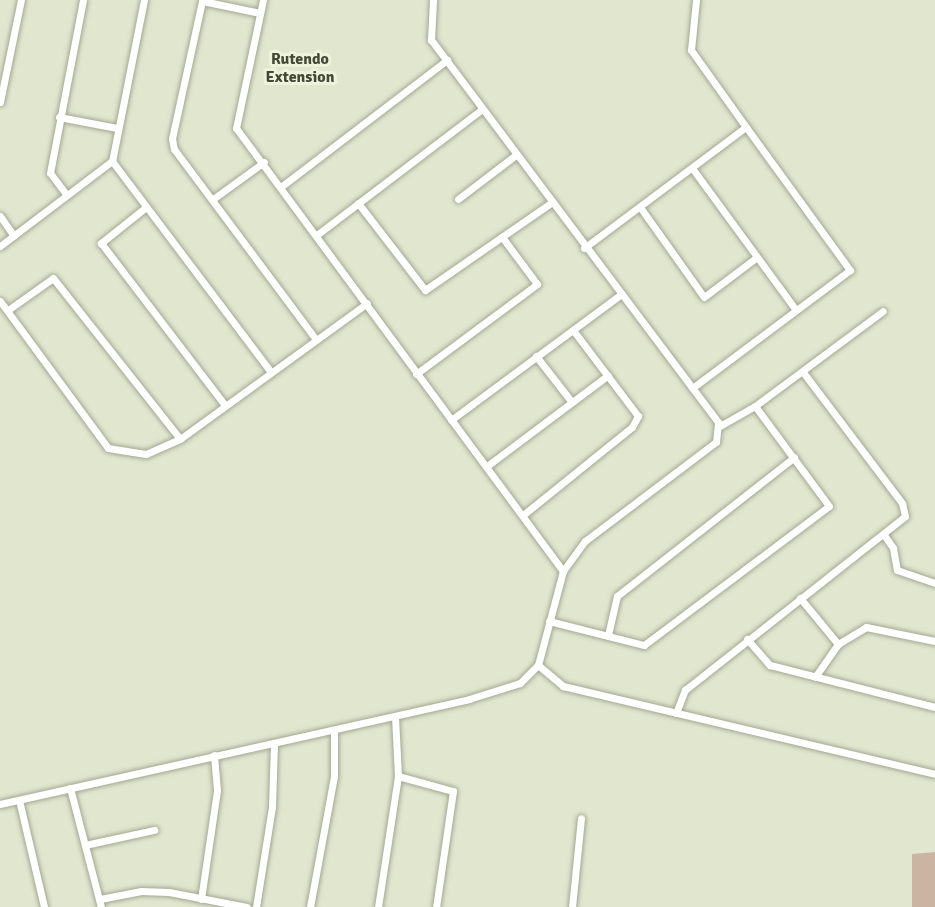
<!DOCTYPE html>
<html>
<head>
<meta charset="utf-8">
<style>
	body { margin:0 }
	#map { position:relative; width:935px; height:907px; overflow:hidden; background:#e1e6cf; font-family:Signika,sans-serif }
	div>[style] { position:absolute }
	.green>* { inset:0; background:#ccb4a2 }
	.roads { filter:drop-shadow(0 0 2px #a4a893) drop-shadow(0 0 2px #a4a893) }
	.minor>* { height:7px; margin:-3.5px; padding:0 3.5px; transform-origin:3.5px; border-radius:3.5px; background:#fff }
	span { translate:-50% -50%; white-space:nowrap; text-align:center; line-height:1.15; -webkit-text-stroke:6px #eef3dc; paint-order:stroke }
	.neighbourhood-label { font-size:16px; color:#444836; font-weight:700 }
</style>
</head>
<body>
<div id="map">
	<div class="green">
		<div style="clip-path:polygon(935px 852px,935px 907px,912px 907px,912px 854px)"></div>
	</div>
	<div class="roads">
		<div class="minor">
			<div style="left:144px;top:0;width:164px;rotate:101.2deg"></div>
			<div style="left:112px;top:161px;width:263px;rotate:53deg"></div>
			<div style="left:263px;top:0;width:131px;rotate:101.9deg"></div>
			<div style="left:236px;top:128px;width:551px;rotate:53.57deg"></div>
			<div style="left:696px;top:0;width:50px;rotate:95.7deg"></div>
			<div style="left:691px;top:50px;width:95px;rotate:54.5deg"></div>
			<div style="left:260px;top:13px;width:59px;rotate:-168.3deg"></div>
			<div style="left:202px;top:1px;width:141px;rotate:102.3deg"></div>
			<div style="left:172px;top:139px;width:10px;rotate:79deg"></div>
			<div style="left:174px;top:149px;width:236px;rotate:53.3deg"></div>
			<div style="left:0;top:102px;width:104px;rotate:-78.4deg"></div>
			<div style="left:59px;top:117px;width:59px;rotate:10.7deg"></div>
			<div style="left:692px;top:168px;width:176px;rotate:53.8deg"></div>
			<div style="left:282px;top:186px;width:208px;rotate:-37.4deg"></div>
			<div style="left:66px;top:194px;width:26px;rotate:-127deg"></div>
			<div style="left:50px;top:173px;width:176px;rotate:-79.2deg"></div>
			<div style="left:213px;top:199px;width:63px;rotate:-36deg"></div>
			<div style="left:458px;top:199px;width:74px;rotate:-37.3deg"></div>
			<div style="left:358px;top:203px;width:110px;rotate:52.4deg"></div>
			<div style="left:425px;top:290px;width:155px;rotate:-34.7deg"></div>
			<div style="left:146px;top:207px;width:58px;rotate:141.3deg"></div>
			<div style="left:101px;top:243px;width:203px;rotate:52.6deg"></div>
			<div style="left:640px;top:207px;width:110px;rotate:54.6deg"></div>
			<div style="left:704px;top:297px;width:66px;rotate:-37deg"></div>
			<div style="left:0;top:216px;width:24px;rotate:55deg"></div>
			<div style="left:318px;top:234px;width:206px;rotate:-37.3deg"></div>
			<div style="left:0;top:246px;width:141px;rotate:-37.2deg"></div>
			<div style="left:584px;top:248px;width:202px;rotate:-36.8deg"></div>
			<div style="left:746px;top:127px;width:177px;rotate:54deg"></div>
			<div style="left:850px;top:270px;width:197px;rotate:143.2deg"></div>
			<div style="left:0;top:301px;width:182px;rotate:53.7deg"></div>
			<div style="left:108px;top:448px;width:38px;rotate:9deg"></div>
			<div style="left:146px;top:454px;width:37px;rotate:-24deg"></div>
			<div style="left:180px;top:439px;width:231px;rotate:-36deg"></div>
			<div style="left:8px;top:310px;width:55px;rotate:-35.4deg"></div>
			<div style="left:53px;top:278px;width:205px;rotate:51.7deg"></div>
			<div style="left:536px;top:356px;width:57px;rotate:52.1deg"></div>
			<div style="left:416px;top:374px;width:151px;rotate:-36.6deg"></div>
			<div style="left:537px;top:284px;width:59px;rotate:-126.7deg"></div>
			<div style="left:451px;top:420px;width:210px;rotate:-36.5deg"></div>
			<div style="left:718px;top:427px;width:43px;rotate:-29.6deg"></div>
			<div style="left:755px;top:406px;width:159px;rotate:-36.6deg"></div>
			<div style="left:487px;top:466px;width:151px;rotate:-36.9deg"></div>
			<div style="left:523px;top:515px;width:140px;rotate:-38.9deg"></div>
			<div style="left:632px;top:427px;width:13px;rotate:-61deg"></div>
			<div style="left:638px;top:416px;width:108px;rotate:-127.1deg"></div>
			<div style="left:884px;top:535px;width:16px;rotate:55deg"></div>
			<div style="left:893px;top:548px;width:22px;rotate:80deg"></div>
			<div style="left:897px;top:570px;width:40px;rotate:18.9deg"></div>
			<div style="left:800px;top:598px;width:60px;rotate:50.4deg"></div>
			<div style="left:549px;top:621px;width:98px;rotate:14.2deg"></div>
			<div style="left:644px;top:645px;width:231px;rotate:-36.9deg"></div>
			<div style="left:829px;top:506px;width:124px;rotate:-126.5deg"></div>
			<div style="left:608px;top:635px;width:40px;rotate:-77deg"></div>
			<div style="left:617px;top:596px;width:225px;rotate:-38.1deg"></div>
			<div style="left:747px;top:639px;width:35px;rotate:49deg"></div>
			<div style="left:770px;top:665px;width:170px;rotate:14.3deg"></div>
			<div style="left:538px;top:665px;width:33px;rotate:40deg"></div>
			<div style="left:563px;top:686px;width:382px;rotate:13.3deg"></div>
			<div style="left:815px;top:677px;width:40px;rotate:-55.1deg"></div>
			<div style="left:838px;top:644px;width:33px;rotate:-31deg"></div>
			<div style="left:866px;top:627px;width:70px;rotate:11.5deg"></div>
			<div style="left:676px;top:713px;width:25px;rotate:-69deg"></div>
			<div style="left:685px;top:690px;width:280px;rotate:-38.3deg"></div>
			<div style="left:905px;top:516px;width:13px;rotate:-103deg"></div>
			<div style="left:902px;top:503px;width:164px;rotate:-127.1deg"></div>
			<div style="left:398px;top:776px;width:57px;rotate:15.3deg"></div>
			<div style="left:453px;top:791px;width:117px;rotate:98.3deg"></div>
			<div style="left:70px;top:788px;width:123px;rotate:75.4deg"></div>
			<div style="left:19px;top:800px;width:110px;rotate:76.8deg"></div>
			<div style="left:0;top:804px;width:481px;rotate:-12.6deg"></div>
			<div style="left:469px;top:699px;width:53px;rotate:-17.4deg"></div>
			<div style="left:520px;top:683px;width:25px;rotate:-45deg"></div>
			<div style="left:538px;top:665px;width:97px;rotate:-75.1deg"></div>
			<div style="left:563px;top:571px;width:37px;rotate:-54deg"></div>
			<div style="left:585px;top:541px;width:164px;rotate:-37.1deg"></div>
			<div style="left:716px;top:442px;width:20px;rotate:-84deg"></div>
			<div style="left:718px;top:422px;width:478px;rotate:-126.9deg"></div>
			<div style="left:431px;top:40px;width:40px;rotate:-87.1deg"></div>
			<div style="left:85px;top:845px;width:71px;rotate:-12.3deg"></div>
			<div style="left:100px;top:899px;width:42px;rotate:-11deg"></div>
			<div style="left:141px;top:891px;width:28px;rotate:2deg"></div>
			<div style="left:169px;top:892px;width:79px;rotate:10.9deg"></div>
			<div style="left:201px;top:899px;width:110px;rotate:-81.6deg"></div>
			<div style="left:217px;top:790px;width:35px;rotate:-95deg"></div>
			<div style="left:256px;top:907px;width:101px;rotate:-80.9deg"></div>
			<div style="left:272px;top:807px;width:64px;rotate:-88.2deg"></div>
			<div style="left:310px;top:907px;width:133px;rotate:-79.6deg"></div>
			<div style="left:334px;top:776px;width:46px;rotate:-90deg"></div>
			<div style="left:378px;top:907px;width:133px;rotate:-81.3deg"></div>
			<div style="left:398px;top:776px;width:60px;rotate:-92.9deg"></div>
			<div style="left:572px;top:907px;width:89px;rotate:-84.2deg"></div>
		</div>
	</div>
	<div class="neighbourhood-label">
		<span style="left:300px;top:68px">Rutendo<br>Extension</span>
	</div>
</div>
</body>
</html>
